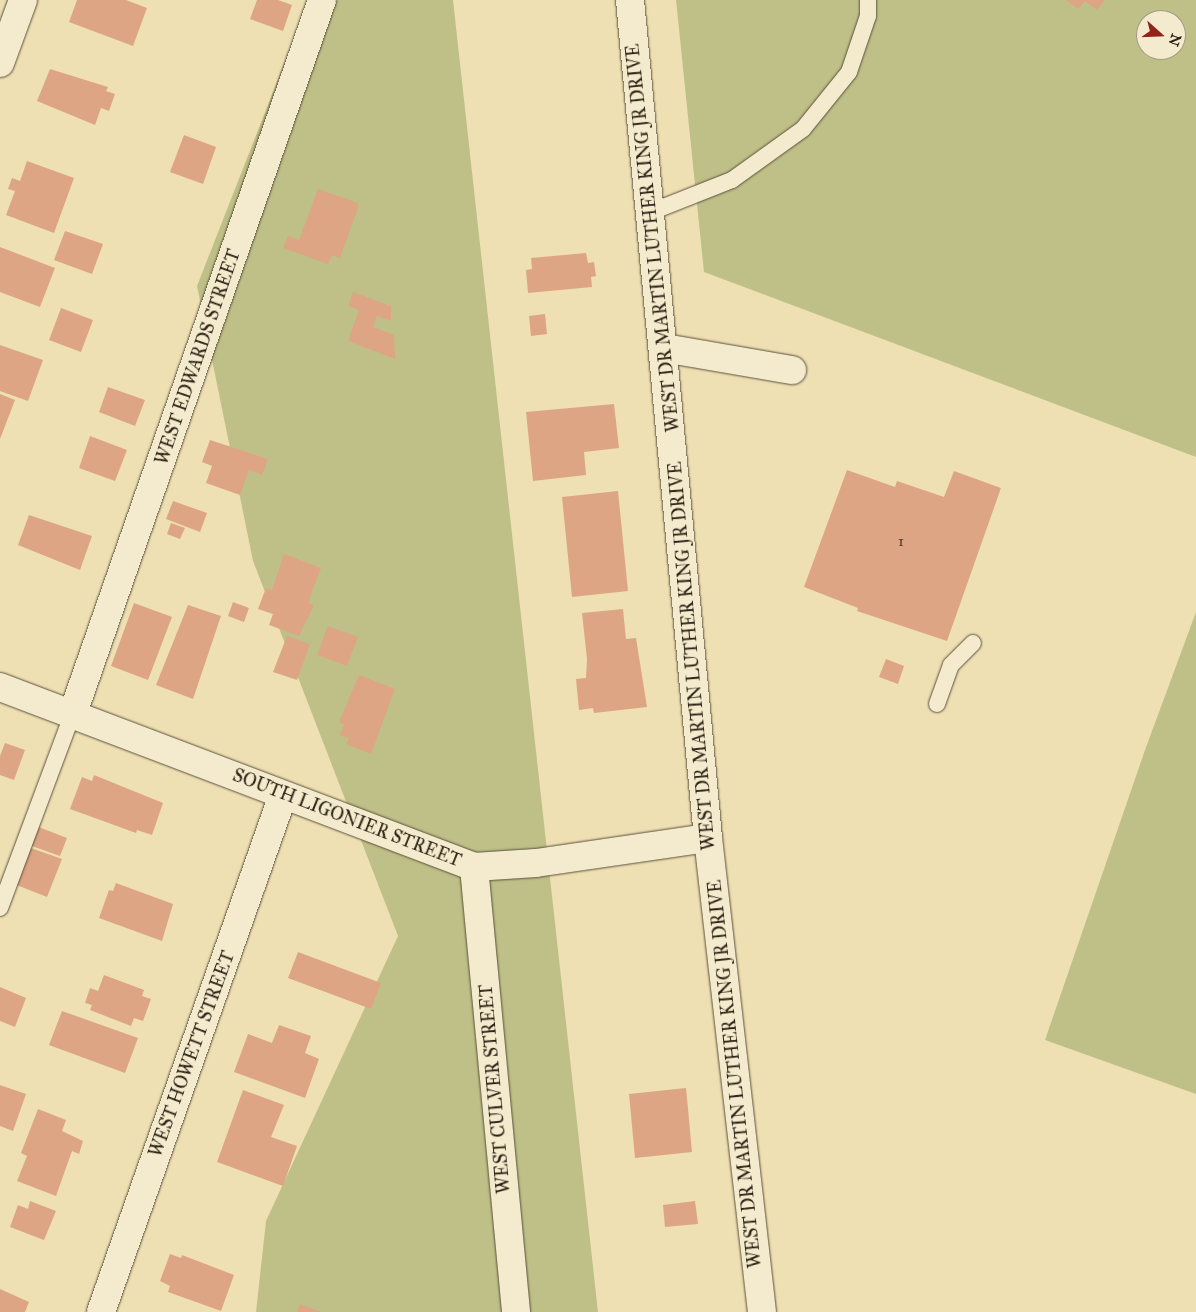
<!DOCTYPE html>
<html>
<head>
<meta charset="utf-8">
<style>
	body { margin:0 }
	#map { position:relative; width:1196px; height:1312px; overflow:hidden; background:#eee0b3; font-family:"IM FELL Great Primer",serif }
	div>[style] { position:absolute }
	.green>* { inset:0; background:#bfc088 }
	.building>* { inset:0; background:#dda583 }
	.roads { filter:drop-shadow(0 0 1px #5c513c) drop-shadow(0 0 1px #5c513c) }
	.service>* { height:16px; margin:-8px; padding:0 8px; transform-origin:8px; border-radius:8px; background:#f4ebce }
	.minor>* { height:28px; margin:-14px; padding:0 14px; transform-origin:14px; border-radius:14px; background:#f4ebce }
	.secondary>* { height:28px; margin:-14px; padding:0 14px; transform-origin:14px; border-radius:14px; background:#f4ebce }
	span { translate:-50% -50%; white-space:nowrap; text-align:center; line-height:1.15; -webkit-text-stroke:4px #f4ebce; paint-order:stroke }
	.number-label { font-size:15px; color:#584230 }
	.number-label span { -webkit-text-stroke-width:0 }
	.street-label { font-size:18px; color:#2b2114 }
	.north { position:absolute; left:1136px; top:10px; width:50px; height:50px; box-sizing:border-box; background:#f4ebce; border:1px solid #a49a84; border-radius:50%; rotate:110deg; font-size:14px; font-weight:700; line-height:20px; text-align:center; color:#2b2114 }
	.north::after { content:''; display:block; margin:auto; width:18px; height:22px; background:#8f2418; clip-path:polygon(50% 0,100% 100%,50% 72%,0 100%) }
</style>
</head>
<body>
<div id="map">
	<div class="green">
		<div style="clip-path:polygon(309px 0,453px 0,598px 1312px,256px 1312px,266px 1221px,398px 936px,253px 561px,197px 286px)"></div>
		<div style="clip-path:polygon(evenodd,676px 0,1196px 0,1196px 457px,704px 272px,676px 0,1146px 20px,1176px 20px,1176px 50px,1146px 50px,1146px 20px)"></div>
		<div style="clip-path:polygon(1196px 612px,1196px 1094px,1045px 1040px,1145px 750px)"></div>
	</div>
	<div class="building">
		<div style="clip-path:polygon(77px 0,126px 0,147px 8px,133px 46px,69px 22px)"></div>
		<div style="clip-path:polygon(257px 0,278px 0,292px 5px,283px 31px,250px 19px)"></div>
		<div style="clip-path:polygon(1066px 0,1105px 0,1097px 10px,1085px 1px,1078px 9px)"></div>
		<div style="clip-path:polygon(50px 69px,108px 87px,106px 91px,115px 94px,109px 111px,101px 108px,95px 125px,37px 101px)"></div>
		<div style="clip-path:polygon(184px 135px,216px 147px,203px 184px,170px 172px)"></div>
		<div style="clip-path:polygon(27px 161px,74px 178px,54px 233px,6px 215px,15px 191px,8px 189px,12px 178px,20px 181px)"></div>
		<div style="clip-path:polygon(318px 189px,358px 203px,358px 208px,340px 258px,332px 255px,328px 264px,283px 248px,288px 236px,299px 240px)"></div>
		<div style="clip-path:polygon(65px 231px,103px 244px,92px 274px,54px 260px)"></div>
		<div style="clip-path:polygon(0 247px,55px 268px,40px 307px,0 292px)"></div>
		<div style="clip-path:polygon(586px 253px,588px 263px,594px 262px,596px 276px,591px 277px,592px 287px,528px 293px,526px 270px,532px 269px,531px 258px)"></div>
		<div style="clip-path:polygon(353px 292px,391px 306px,391px 321px,377px 316px,373px 327px,394px 335px,395px 359px,348px 341px,359px 310px,348px 306px)"></div>
		<div style="clip-path:polygon(61px 308px,93px 320px,81px 352px,49px 340px)"></div>
		<div style="clip-path:polygon(545px 314px,547px 334px,531px 336px,529px 316px)"></div>
		<div style="clip-path:polygon(0 345px,43px 360px,28px 401px,0 391px)"></div>
		<div style="clip-path:polygon(108px 387px,145px 400px,135px 426px,99px 412px)"></div>
		<div style="clip-path:polygon(0 394px,15px 400px,0 439px)"></div>
		<div style="clip-path:polygon(614px 404px,619px 448px,584px 452px,586px 475px,533px 481px,526px 412px)"></div>
		<div style="clip-path:polygon(90px 436px,127px 450px,115px 481px,79px 468px)"></div>
		<div style="clip-path:polygon(210px 440px,268px 459px,262px 475px,249px 470px,240px 495px,206px 483px,212px 466px,202px 462px)"></div>
		<div style="clip-path:polygon(847px 470px,895px 487px,897px 481px,944px 497px,954px 471px,1001px 488px,947px 641px,857px 611px,858px 608px,804px 587px)"></div>
		<div style="clip-path:polygon(618px 491px,628px 591px,572px 597px,562px 497px)"></div>
		<div style="clip-path:polygon(173px 501px,207px 513px,200px 532px,166px 519px)"></div>
		<div style="clip-path:polygon(29px 515px,92px 536px,80px 570px,18px 545px)"></div>
		<div style="clip-path:polygon(171px 523px,185px 528px,180px 539px,167px 534px)"></div>
		<div style="clip-path:polygon(284px 554px,321px 568px,308px 603px,314px 605px,299px 636px,269px 625px,273px 614px,258px 609px,266px 588px,272px 590px)"></div>
		<div style="clip-path:polygon(233px 602px,249px 608px,244px 622px,228px 616px)"></div>
		<div style="clip-path:polygon(134px 603px,172px 617px,148px 680px,111px 666px)"></div>
		<div style="clip-path:polygon(188px 605px,221px 616px,193px 699px,156px 685px)"></div>
		<div style="clip-path:polygon(623px 609px,626px 639px,636px 638px,647px 707px,594px 713px,593px 708px,579px 710px,576px 679px,586px 678px,587px 659px,582px 613px)"></div>
		<div style="clip-path:polygon(328px 626px,358px 637px,347px 666px,317px 655px)"></div>
		<div style="clip-path:polygon(287px 636px,310px 644px,297px 680px,273px 672px)"></div>
		<div style="clip-path:polygon(886px 659px,904px 666px,898px 684px,879px 677px)"></div>
		<div style="clip-path:polygon(359px 675px,395px 689px,371px 754px,346px 744px,349px 738px,340px 735px,344px 724px,339px 722px)"></div>
		<div style="clip-path:polygon(5px 743px,25px 750px,14px 780px,0 775px,0 756px)"></div>
		<div style="clip-path:polygon(94px 775px,163px 803px,152px 835px,137px 830px,136px 833px,70px 809px,82px 777px,92px 781px)"></div>
		<div style="clip-path:polygon(36px 826px,67px 838px,60px 856px,29px 845px)"></div>
		<div style="clip-path:polygon(28px 847px,62px 859px,47px 897px,14px 884px)"></div>
		<div style="clip-path:polygon(116px 883px,173px 904px,162px 941px,99px 918px,109px 890px,113px 891px)"></div>
		<div style="clip-path:polygon(298px 952px,381px 983px,371px 1009px,288px 978px)"></div>
		<div style="clip-path:polygon(104px 975px,144px 990px,142px 996px,151px 999px,143px 1021px,134px 1018px,131px 1026px,90px 1010px,92px 1005px,85px 1003px,90px 988px,98px 991px)"></div>
		<div style="clip-path:polygon(0 987px,26px 998px,15px 1027px,0 1021px)"></div>
		<div style="clip-path:polygon(62px 1011px,138px 1038px,125px 1073px,49px 1045px)"></div>
		<div style="clip-path:polygon(279px 1025px,311px 1036px,305px 1053px,319px 1059px,305px 1098px,234px 1072px,248px 1034px,272px 1043px)"></div>
		<div style="clip-path:polygon(0 1085px,26px 1094px,13px 1131px,0 1126px)"></div>
		<div style="clip-path:polygon(686px 1088px,692px 1152px,635px 1158px,629px 1094px)"></div>
		<div style="clip-path:polygon(243px 1090px,284px 1105px,271px 1137px,297px 1146px,283px 1186px,217px 1162px)"></div>
		<div style="clip-path:polygon(38px 1109px,66px 1120px,62px 1131px,83px 1141px,79px 1154px,72px 1151px,56px 1196px,17px 1181px,27px 1156px,21px 1153px)"></div>
		<div style="clip-path:polygon(30px 1201px,56px 1211px,44px 1240px,10px 1227px,18px 1205px,28px 1209px)"></div>
		<div style="clip-path:polygon(695px 1201px,698px 1224px,665px 1227px,663px 1205px)"></div>
		<div style="clip-path:polygon(170px 1254px,181px 1258px,182px 1255px,234px 1275px,221px 1311px,168px 1292px,170px 1286px,160px 1281px)"></div>
		<div style="clip-path:polygon(0 1289px,29px 1302px,25px 1312px,0 1312px)"></div>
		<div style="clip-path:polygon(300px 1304px,322px 1312px,297px 1312px)"></div>
	</div>
	<div class="roads">
		<div class="service">
			<div style="left:651px;top:212px;width:87px;rotate:-21.6deg"></div>
			<div style="left:732px;top:180px;width:87px;rotate:-35.7deg"></div>
			<div style="left:803px;top:129px;width:73px;rotate:-51.1deg"></div>
			<div style="left:849px;top:72px;width:59px;rotate:-71.3deg"></div>
			<div style="left:868px;top:16px;width:16px;rotate:-90deg"></div>
			<div style="left:937px;top:704px;width:41px;rotate:-70.3deg"></div>
			<div style="left:951px;top:665px;width:31px;rotate:-45deg"></div>
			<div style="left:0;top:908px;width:208px;rotate:-69.5deg"></div>
		</div>
		<div class="minor">
			<div style="left:664px;top:348px;width:130px;rotate:9.8deg"></div>
			<div style="left:0;top:687px;width:507px;rotate:20.79deg"></div>
			<div style="left:474px;top:867px;width:62px;rotate:-3.7deg"></div>
			<div style="left:536px;top:863px;width:174px;rotate:-8.3deg"></div>
			<div style="left:73px;top:713px;width:755px;rotate:-70.75deg"></div>
			<div style="left:474px;top:867px;width:447px;rotate:84.6deg"></div>
			<div style="left:101px;top:1312px;width:548px;rotate:-70.61deg"></div>
		</div>
		<div class="secondary">
			<div style="left:630px;top:0;width:842px;rotate:84.68deg"></div>
			<div style="left:708px;top:838px;width:477px;rotate:83.5deg"></div>
			<div style="left:0;top:63px;width:67px;rotate:-69.9deg"></div>
		</div>
	</div>
	<div class="number-label">
		<span style="left:901px;top:542px">1</span>
	</div>
	<div class="street-label">
		<span style="left:653px;top:238px;rotate:-96deg">WEST DR MARTIN LUTHER KING JR DRIVE</span>
		<span style="left:198px;top:357px;rotate:-71deg">WEST EDWARDS STREET</span>
		<span style="left:692px;top:656px;rotate:-95deg">WEST DR MARTIN LUTHER KING JR DRIVE</span>
		<span style="left:347px;top:818px;rotate:21deg">SOUTH LIGONIER STREET</span>
		<span style="left:192px;top:1054px;rotate:-70deg">WEST HOWETT STREET</span>
		<span style="left:735px;top:1074px;rotate:-96deg">WEST DR MARTIN LUTHER KING JR DRIVE</span>
		<span style="left:495px;top:1089px;rotate:-95deg">WEST CULVER STREET</span>
	</div>
	<div class="north">N</div>
</div>
</body>
</html>
